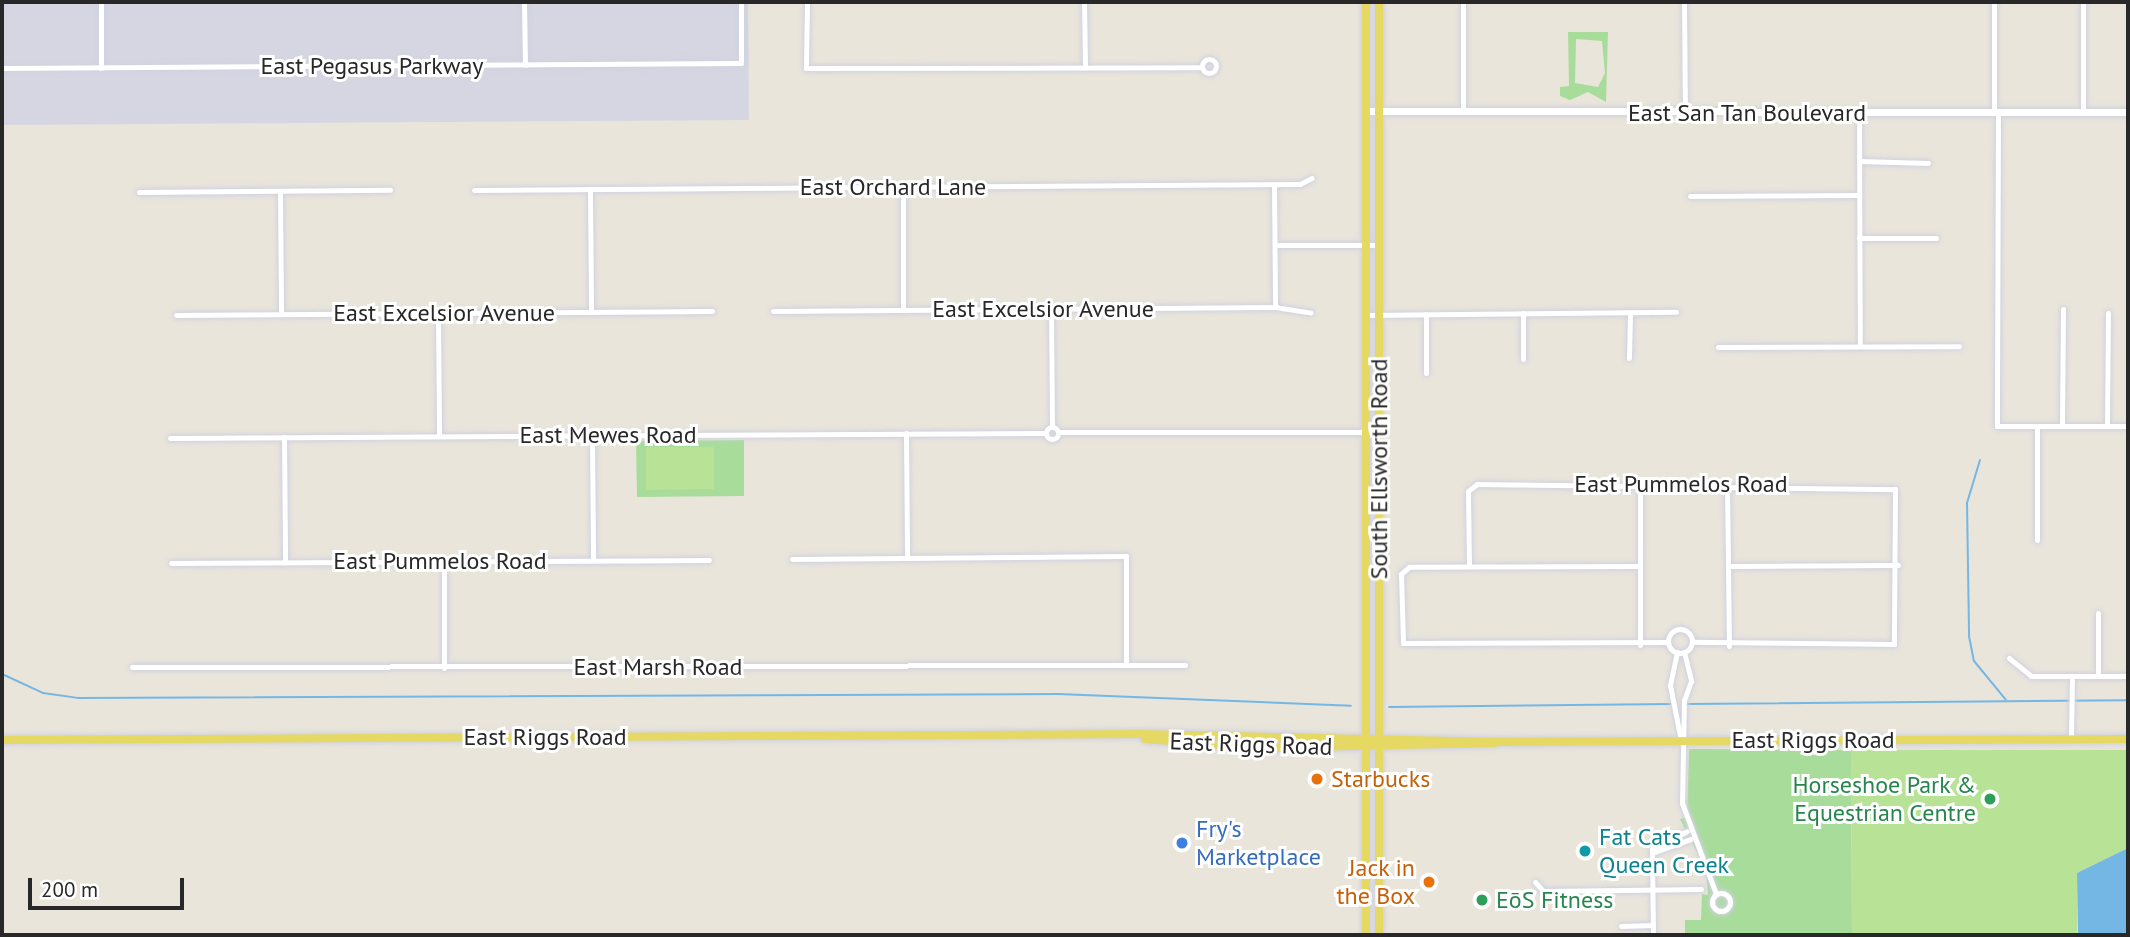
<!DOCTYPE html>
<html>
<head>
<meta charset="utf-8">
<style>
	body { margin:0 }
	#map { position:relative; width:2130px; height:937px; overflow:hidden; background:#e9e5db; font-family:"PT Sans",sans-serif }
	div>[style] { position:absolute }
	.airport>* { inset:0; background:#d6d6e2 }
	.green>* { inset:0; background:#a8dc9b }
	.pitch>* { inset:0; background:#b8e397 }
	.water>* { inset:0; background:#75b7e4 }
	.stream>* { height:2px; margin:-1px; padding:0 1px; transform-origin:1px; border-radius:1px; background:#75b7e4 }
	.roads { filter:drop-shadow(0 0 2px #d0d1e0) drop-shadow(0 0 2px #d0d1e0) }
	.street>* { height:5px; margin:-2.5px; padding:0 2.5px; transform-origin:2.5px; border-radius:2.5px; background:#fff }
	.street>.ring { margin:-2.5px; padding:0; box-sizing:content-box; background:none; border:5px solid #fff; border-radius:50% }
	.secondary>* { height:7px; margin:-3.5px; padding:0 3.5px; transform-origin:3.5px; border-radius:3.5px; background:#fff }
	.primary>* { height:8px; margin:-4px; padding:0 4px; transform-origin:4px; border-radius:4px; background:#e5d964 }
	.dots>* { width:19px; height:19px; translate:-50% -50%; box-sizing:border-box; border:4px solid #fff; border-radius:50% }
	span { translate:-50% -50%; white-space:nowrap; text-align:center; line-height:1.15; -webkit-text-stroke:6px #fff; paint-order:stroke }
	.street-label { font-size:24px; color:#282828 }
	.food-label { font-size:24px; color:#c56008 }
	.left { translate:0 -50%; text-align:left }
	.right { translate:-100% -50%; text-align:right }
	.leisure-label { font-size:24px; color:#27864d }
	.shop-label { font-size:24px; color:#366cbe }
	.culture-label { font-size:24px; color:#0d838f }
	.frame { position:absolute; inset:0; border:4px solid #282828; pointer-events:none }
	.scale { position:absolute; left:28px; top:878px; width:156px; height:32px; box-sizing:border-box; border:4px solid #282828; border-top:0; padding-left:9px; font-size:21px; line-height:24px; white-space:nowrap; color:#282828; -webkit-text-stroke:5px #fff; paint-order:stroke }
</style>
</head>
<body>
<div id="map">
	<div class="airport">
		<div style="clip-path:polygon(2px 2px,748px 2px,749px 120px,2px 125px)"></div>
	</div>
	<div class="green">
		<div style="clip-path:polygon(evenodd,1568px 32px,1608px 32px,1606px 102px,1588px 92px,1570px 100px,1560px 96px,1560px 87px,1569px 86px,1568px 32px,1576px 39px,1602px 41px,1605px 73px,1598px 87px,1575px 83px,1576px 39px)"></div>
		<div style="clip-path:polygon(744px 440px,744px 496px,637px 497px,636px 441px)"></div>
		<div style="clip-path:polygon(1689px 749px,1851px 750px,1852px 935px,1685px 935px,1685px 920px,1701px 920px,1702px 894px,1708px 895px,1706px 870px,1680px 819px,1687px 817px)"></div>
	</div>
	<div class="pitch">
		<div style="clip-path:polygon(646px 447px,714px 447px,714px 489px,646px 490px)"></div>
		<div style="clip-path:polygon(1851px 750px,2128px 750px,2128px 848px,2077px 873px,2077px 935px,1852px 935px)"></div>
	</div>
	<div class="water">
		<div style="clip-path:polygon(2128px 848px,2128px 935px,2078px 935px,2077px 873px)"></div>
	</div>
	<div class="stream">
		<div style="left:1980px;top:460px;width:45px;rotate:106.8deg"></div>
		<div style="left:1967px;top:503px;width:133px;rotate:89.1deg"></div>
		<div style="left:1969px;top:636px;width:25px;rotate:79deg"></div>
		<div style="left:1974px;top:661px;width:50px;rotate:50.6deg"></div>
		<div style="left:2px;top:674px;width:45px;rotate:24.9deg"></div>
		<div style="left:43px;top:693px;width:35px;rotate:8deg"></div>
		<div style="left:78px;top:698px;width:980px;rotate:-0.23deg"></div>
		<div style="left:1058px;top:694px;width:293px;rotate:2.3deg"></div>
		<div style="left:1687px;top:704px;width:441px;rotate:-0.5deg"></div>
		<div style="left:1389px;top:707px;width:282px;rotate:-0.6deg"></div>
	</div>
	<div class="roads">
		<div class="street">
			<div style="left:101px;top:2px;width:66px;rotate:90deg"></div>
			<div style="left:524px;top:2px;width:63px;rotate:89.1deg"></div>
			<div style="left:807px;top:2px;width:66px;rotate:90.9deg"></div>
			<div style="left:806px;top:68px;width:396px;rotate:-0.1deg"></div>
			<div style="left:1084px;top:2px;width:65px;rotate:89.1deg"></div>
			<div style="left:1463px;top:2px;width:109px;rotate:90deg"></div>
			<div style="left:1684px;top:2px;width:111px;rotate:89.5deg"></div>
			<div style="left:1994px;top:2px;width:111px;rotate:90deg"></div>
			<div style="left:2083px;top:2px;width:111px;rotate:90deg"></div>
			<div class="ring" style="left:1202px;top:59px;width:9px;height:9px"></div>
			<div style="left:2px;top:68px;width:739px;rotate:-0.39deg"></div>
			<div style="left:741px;top:63px;width:61px;rotate:-90deg"></div>
			<div style="left:1998px;top:113px;width:313px;rotate:90.2deg"></div>
			<div style="left:1997px;top:426px;width:131px"></div>
			<div style="left:1859px;top:114px;width:232px;rotate:89.8deg"></div>
			<div style="left:1860px;top:161px;width:68px;rotate:1.7deg"></div>
			<div style="left:1274px;top:184px;width:123px;rotate:89.5deg"></div>
			<div style="left:903px;top:186px;width:124px;rotate:90deg"></div>
			<div style="left:590px;top:189px;width:123px;rotate:89.5deg"></div>
			<div style="left:474px;top:190px;width:826px;rotate:-0.42deg"></div>
			<div style="left:1300px;top:184px;width:13px;rotate:-27deg"></div>
			<div style="left:280px;top:191px;width:123px;rotate:89.5deg"></div>
			<div style="left:139px;top:192px;width:251px;rotate:-0.5deg"></div>
			<div style="left:1690px;top:196px;width:169px;rotate:-0.3deg"></div>
			<div style="left:1859px;top:238px;width:77px"></div>
			<div style="left:1275px;top:245px;width:104px"></div>
			<div style="left:1051px;top:309px;width:118px;rotate:89.5deg"></div>
			<div style="left:773px;top:311px;width:502px;rotate:-0.46deg"></div>
			<div style="left:1275px;top:307px;width:36px;rotate:9deg"></div>
			<div style="left:438px;top:313px;width:123px;rotate:89.5deg"></div>
			<div style="left:176px;top:315px;width:536px;rotate:-0.43deg"></div>
			<div style="left:1366px;top:315px;width:310px;rotate:-0.6deg"></div>
			<div style="left:1718px;top:347px;width:241px;rotate:-0.2deg"></div>
			<div style="left:1629px;top:358px;width:45px;rotate:-88.7deg"></div>
			<div style="left:1523px;top:359px;width:46px;rotate:-90deg"></div>
			<div style="left:1426px;top:373px;width:59px;rotate:-90deg"></div>
			<div style="left:2037px;top:426px;width:114px;rotate:90deg"></div>
			<div style="left:2062px;top:426px;width:117px;rotate:-89.5deg"></div>
			<div style="left:2107px;top:426px;width:113px;rotate:-89.5deg"></div>
			<div class="ring" style="left:1046px;top:427px;width:7px;height:7px"></div>
			<div style="left:1058px;top:432px;width:321px"></div>
			<div style="left:906px;top:433px;width:125px;rotate:89.5deg"></div>
			<div style="left:592px;top:435px;width:125px;rotate:89.5deg"></div>
			<div style="left:284px;top:437px;width:125px;rotate:89.5deg"></div>
			<div style="left:170px;top:438px;width:875px;rotate:-0.33deg"></div>
			<div style="left:1640px;top:484px;width:161px;rotate:90deg"></div>
			<div style="left:1727px;top:484px;width:162px;rotate:89.3deg"></div>
			<div style="left:792px;top:559px;width:334px;rotate:-0.5deg"></div>
			<div style="left:1126px;top:556px;width:109px;rotate:90deg"></div>
			<div style="left:444px;top:561px;width:107px;rotate:90deg"></div>
			<div style="left:171px;top:563px;width:538px;rotate:-0.32deg"></div>
			<div style="left:1469px;top:566px;width:75px;rotate:-90.8deg"></div>
			<div style="left:1468px;top:491px;width:11px;rotate:-38deg"></div>
			<div style="left:1477px;top:484px;width:418px;rotate:0.7deg"></div>
			<div style="left:1895px;top:489px;width:155px;rotate:90.4deg"></div>
			<div style="left:1894px;top:644px;width:202px;rotate:-179.4deg"></div>
			<div style="left:1640px;top:566px;width:231px;rotate:179.8deg"></div>
			<div style="left:1409px;top:567px;width:11px;rotate:139deg"></div>
			<div style="left:1401px;top:574px;width:69px;rotate:88.3deg"></div>
			<div style="left:1403px;top:643px;width:265px;rotate:-0.2deg"></div>
			<div style="left:1728px;top:566px;width:170px;rotate:-0.3deg"></div>
			<div style="left:2098px;top:613px;width:63px;rotate:90deg"></div>
			<div class="ring" style="left:1668px;top:629px;width:19px;height:19px"></div>
			<div style="left:1677px;top:652px;width:34px;rotate:102deg"></div>
			<div style="left:1670px;top:685px;width:57px;rotate:78.9deg"></div>
			<div style="left:1684px;top:652px;width:30px;rotate:76deg"></div>
			<div style="left:1691px;top:681px;width:20px;rotate:110deg"></div>
			<div style="left:1684px;top:700px;width:103px;rotate:91.1deg"></div>
			<div style="left:1682px;top:803px;width:97px;rotate:69.5deg"></div>
			<div style="left:2009px;top:658px;width:28px;rotate:39deg"></div>
			<div style="left:2031px;top:676px;width:97px"></div>
			<div style="left:132px;top:667px;width:1053px;rotate:-0.11deg"></div>
			<div style="left:2071px;top:739px;width:63px;rotate:-89.1deg"></div>
			<div style="left:1652px;top:853px;width:41px;rotate:-19.7deg"></div>
			<div style="left:1535px;top:882px;width:12px;rotate:48deg"></div>
			<div style="left:1543px;top:891px;width:158px;rotate:-0.7deg"></div>
			<div class="ring" style="left:1712px;top:893px;width:13px;height:13px"></div>
			<div style="left:1621px;top:926px;width:32px;rotate:-2deg"></div>
			<div style="left:1653px;top:935px;width:86px;rotate:-90.7deg"></div>
			<div style="left:1652px;top:849px;width:39px;rotate:-27deg"></div>
		</div>
		<div class="secondary">
			<div style="left:1366px;top:111px;width:762px;rotate:0.08deg"></div>
		</div>
		<div class="primary">
			<div style="left:1379px;top:2px;width:933px;rotate:90deg"></div>
			<div style="left:1145px;top:739px;width:115px;rotate:4.5deg"></div>
			<div style="left:1260px;top:748px;width:235px;rotate:-1.2deg"></div>
			<div style="left:2px;top:740px;width:1139px;rotate:-0.3deg"></div>
			<div style="left:1141px;top:734px;width:357px;rotate:1.3deg"></div>
			<div style="left:1498px;top:742px;width:630px;rotate:-0.27deg"></div>
			<div style="left:1366px;top:935px;width:933px;rotate:-90deg"></div>
		</div>
	</div>
	<div class="dots">
		<div style="left:1317px;top:779px;background:#e8710a"></div>
		<div style="left:1990px;top:799px;background:#2e9e5b"></div>
		<div style="left:1182px;top:843px;background:#3f7fe0"></div>
		<div style="left:1585px;top:851px;background:#0f9aa8"></div>
		<div style="left:1429px;top:882px;background:#e8710a"></div>
		<div style="left:1482px;top:900px;background:#2e9e5b"></div>
	</div>
	<div class="street-label">
		<span style="left:372px;top:66px">East Pegasus Parkway</span>
		<span style="left:1747px;top:113px">East San Tan Boulevard</span>
		<span style="left:893px;top:187px">East Orchard Lane</span>
		<span style="left:1043px;top:309px">East Excelsior Avenue</span>
		<span style="left:444px;top:313px">East Excelsior Avenue</span>
		<span style="left:608px;top:435px">East Mewes Road</span>
		<span style="left:1379px;top:469px;rotate:-90deg">South Ellsworth Road</span>
		<span style="left:1681px;top:484px">East Pummelos Road</span>
		<span style="left:440px;top:561px">East Pummelos Road</span>
		<span style="left:658px;top:667px">East Marsh Road</span>
		<span style="left:545px;top:737px">East Riggs Road</span>
		<span style="left:1813px;top:740px">East Riggs Road</span>
		<span style="left:1251px;top:744px;rotate:2deg">East Riggs Road</span>
	</div>
	<div class="food-label">
		<span class="left" style="left:1331px;top:779px">Starbucks</span>
		<span class="right" style="left:1415px;top:882px">Jack in<br>the Box</span>
	</div>
	<div class="leisure-label">
		<span class="right" style="left:1976px;top:799px">Horseshoe Park &amp;<br>Equestrian Centre</span>
		<span class="left" style="left:1496px;top:900px">EōS Fitness</span>
	</div>
	<div class="shop-label">
		<span class="left" style="left:1196px;top:843px">Fry's<br>Marketplace</span>
	</div>
	<div class="culture-label">
		<span class="left" style="left:1599px;top:851px">Fat Cats<br>Queen Creek</span>
	</div>
	<div class="frame"></div>
	<div class="scale">200 m</div>
</div>
</body>
</html>
